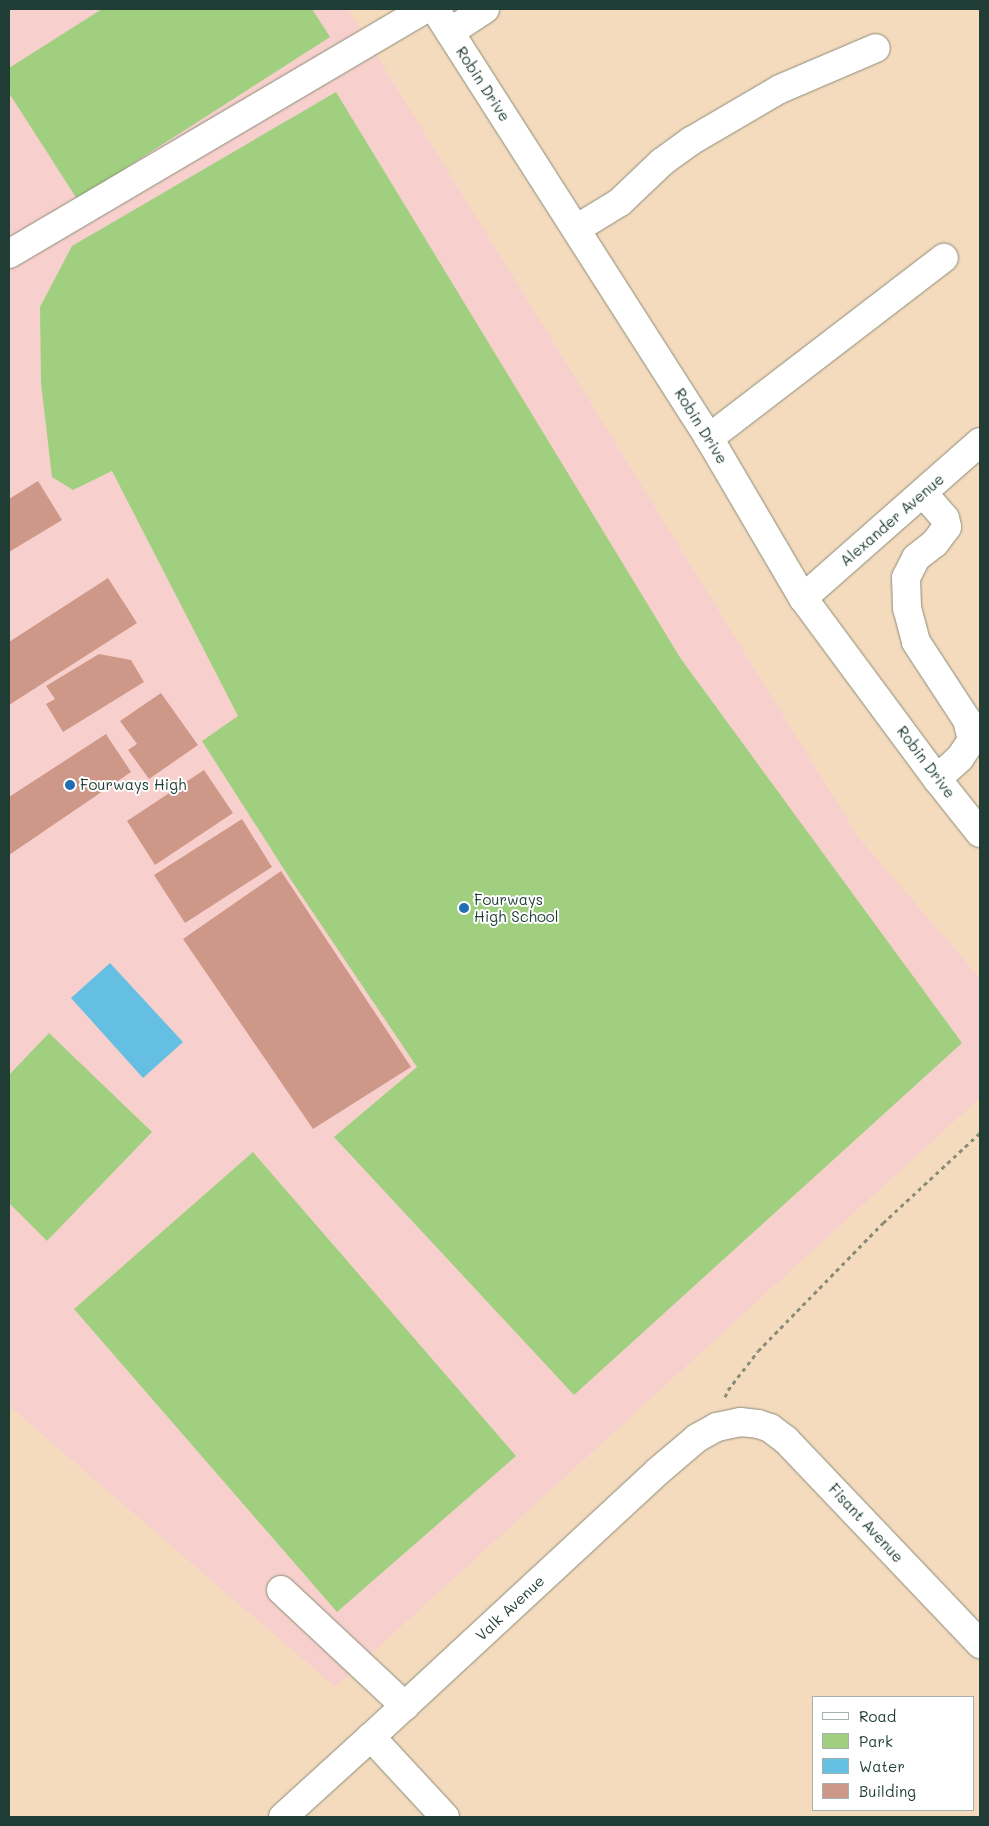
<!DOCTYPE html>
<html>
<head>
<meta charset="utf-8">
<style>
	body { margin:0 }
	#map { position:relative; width:989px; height:1826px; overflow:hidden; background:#f5dbbe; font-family:Mali,sans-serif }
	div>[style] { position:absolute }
	.built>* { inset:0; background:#f7d0cd }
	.green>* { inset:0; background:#a0d07f }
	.water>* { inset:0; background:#65bfe3 }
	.building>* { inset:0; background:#ce9888 }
	.path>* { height:3px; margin-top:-1.5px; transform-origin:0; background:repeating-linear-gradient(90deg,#8a8c79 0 4px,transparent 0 8px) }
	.roads { filter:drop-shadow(0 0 1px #8a8c79) drop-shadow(0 0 1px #8a8c79) }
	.minor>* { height:28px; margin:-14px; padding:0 14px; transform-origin:14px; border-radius:14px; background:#fff }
	.dots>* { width:14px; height:14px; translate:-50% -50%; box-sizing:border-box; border:2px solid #fff; border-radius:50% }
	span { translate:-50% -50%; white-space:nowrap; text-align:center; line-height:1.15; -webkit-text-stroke:4px #fff; paint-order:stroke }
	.street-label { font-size:15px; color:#1f3d34 }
	.poi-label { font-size:15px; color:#1f3d34 }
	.left { translate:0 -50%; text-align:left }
	.frame { position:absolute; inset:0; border:10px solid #1f3d34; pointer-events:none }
	.legend { position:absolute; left:812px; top:1696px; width:162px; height:115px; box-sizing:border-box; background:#fff; border:1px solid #a5b1ae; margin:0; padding:6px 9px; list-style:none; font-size:15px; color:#1f3d34 }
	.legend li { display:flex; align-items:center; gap:10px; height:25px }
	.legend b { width:25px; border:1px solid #a5b1ae }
</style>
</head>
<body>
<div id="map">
	<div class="built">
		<div style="clip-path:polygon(9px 9px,348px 9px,859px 838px,980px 978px,980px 1098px,335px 1687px,9px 1406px)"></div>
	</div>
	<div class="green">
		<div style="clip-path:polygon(102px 9px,312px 9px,330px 37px,77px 199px,9px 93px,9px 68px)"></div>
		<div style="clip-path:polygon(336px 92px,681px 659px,962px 1043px,574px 1395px,334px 1137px,417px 1067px,287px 874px,202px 741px,238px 716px,112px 471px,73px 490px,52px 477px,41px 383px,40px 307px,72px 246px)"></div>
		<div style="clip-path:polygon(49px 1033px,152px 1132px,47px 1241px,9px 1203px,9px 1075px)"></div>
		<div style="clip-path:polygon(253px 1152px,516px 1456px,337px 1612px,74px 1309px)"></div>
	</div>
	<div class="water">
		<div style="clip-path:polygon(110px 963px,183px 1042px,143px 1078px,71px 998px)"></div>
	</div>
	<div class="building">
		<div style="clip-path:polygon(38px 481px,62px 520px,9px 552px,9px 499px)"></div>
		<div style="clip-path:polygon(108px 578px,137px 623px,9px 705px,9px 642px)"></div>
		<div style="clip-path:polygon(99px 654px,131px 660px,144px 682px,63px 732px,46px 704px,55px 699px,46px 686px)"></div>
		<div style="clip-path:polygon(161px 693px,198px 745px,149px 779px,128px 750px,137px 744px,120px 721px)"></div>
		<div style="clip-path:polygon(106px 734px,131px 772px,9px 855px,9px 797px)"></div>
		<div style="clip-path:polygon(204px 770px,233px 813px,155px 865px,127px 821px)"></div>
		<div style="clip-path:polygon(242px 819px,272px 867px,185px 923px,154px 875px)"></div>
		<div style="clip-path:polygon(281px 871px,411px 1067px,313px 1129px,183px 939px)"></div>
	</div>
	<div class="path">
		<div style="left:725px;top:1397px;width:8px;rotate:-67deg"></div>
		<div style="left:728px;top:1390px;width:49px;rotate:-52.4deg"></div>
		<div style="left:758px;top:1351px;width:179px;rotate:-45.7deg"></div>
		<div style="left:883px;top:1223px;width:132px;rotate:-42.9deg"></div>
	</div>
	<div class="roads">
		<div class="minor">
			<div style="left:435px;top:9px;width:509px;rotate:57.43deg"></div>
			<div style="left:709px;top:438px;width:186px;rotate:59.6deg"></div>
			<div style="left:803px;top:598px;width:225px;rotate:53.5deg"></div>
			<div style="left:937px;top:779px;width:69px;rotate:51.5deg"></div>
			<div style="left:450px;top:32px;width:42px;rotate:-33.3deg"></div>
			<div style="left:576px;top:229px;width:52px;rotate:-31.5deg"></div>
			<div style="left:620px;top:202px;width:58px;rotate:-43.6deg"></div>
			<div style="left:662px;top:162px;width:36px;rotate:-36deg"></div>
			<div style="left:691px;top:141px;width:103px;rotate:-30.3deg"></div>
			<div style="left:780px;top:89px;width:104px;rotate:-23.1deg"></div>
			<div style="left:9px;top:254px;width:483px;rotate:-30.5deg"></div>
			<div style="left:709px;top:438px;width:296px;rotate:-37.5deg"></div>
			<div style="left:923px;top:493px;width:33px;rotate:49deg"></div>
			<div style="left:945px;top:518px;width:9px;rotate:77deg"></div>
			<div style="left:947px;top:527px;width:20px;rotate:127deg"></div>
			<div style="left:935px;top:543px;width:24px;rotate:142deg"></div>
			<div style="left:916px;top:558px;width:22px;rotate:117deg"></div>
			<div style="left:906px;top:578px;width:30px;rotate:88deg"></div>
			<div style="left:907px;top:608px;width:35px;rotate:75deg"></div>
			<div style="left:916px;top:642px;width:93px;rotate:56.8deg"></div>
			<div style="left:967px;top:720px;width:21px;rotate:76deg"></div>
			<div style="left:972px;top:740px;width:22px;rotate:124deg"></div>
			<div style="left:960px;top:758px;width:31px;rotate:138deg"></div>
			<div style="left:803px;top:598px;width:236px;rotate:-41.4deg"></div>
			<div style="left:281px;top:1590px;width:170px;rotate:43.1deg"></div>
			<div style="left:283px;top:1817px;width:119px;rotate:-42.3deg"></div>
			<div style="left:445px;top:1817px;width:109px;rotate:-132.8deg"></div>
			<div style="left:371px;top:1737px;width:390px;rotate:-42.8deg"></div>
			<div style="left:657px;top:1472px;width:52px;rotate:-40.4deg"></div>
			<div style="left:697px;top:1438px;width:23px;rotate:-29deg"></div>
			<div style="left:717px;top:1427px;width:24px;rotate:-12deg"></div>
			<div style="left:740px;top:1422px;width:18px;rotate:6deg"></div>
			<div style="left:758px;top:1424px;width:13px;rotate:18deg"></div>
			<div style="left:770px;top:1428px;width:20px;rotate:37deg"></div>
			<div style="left:786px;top:1440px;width:282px;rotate:46.4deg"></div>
		</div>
	</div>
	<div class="dots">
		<div style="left:70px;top:785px;background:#1f6fb2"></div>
		<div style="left:464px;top:908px;background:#1f6fb2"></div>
	</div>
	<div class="street-label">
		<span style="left:483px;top:84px;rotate:57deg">Robin Drive</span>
		<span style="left:701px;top:426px;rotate:58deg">Robin Drive</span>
		<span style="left:892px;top:520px;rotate:-41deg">Alexander Avenue</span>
		<span style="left:926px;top:762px;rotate:53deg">Robin Drive</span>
		<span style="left:866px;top:1523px;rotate:47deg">Fisant Avenue</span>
		<span style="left:510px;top:1608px;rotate:-43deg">Valk Avenue</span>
	</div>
	<div class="poi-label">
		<span class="left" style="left:80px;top:785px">Fourways High</span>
		<span class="left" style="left:474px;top:908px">Fourways<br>High School</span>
	</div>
	<div class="frame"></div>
	<ul class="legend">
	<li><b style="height:6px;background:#fff"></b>Road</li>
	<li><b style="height:14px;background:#a0d07f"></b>Park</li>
	<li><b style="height:14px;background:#65bfe3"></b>Water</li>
	<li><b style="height:14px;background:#ce9888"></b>Building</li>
	</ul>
</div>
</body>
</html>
